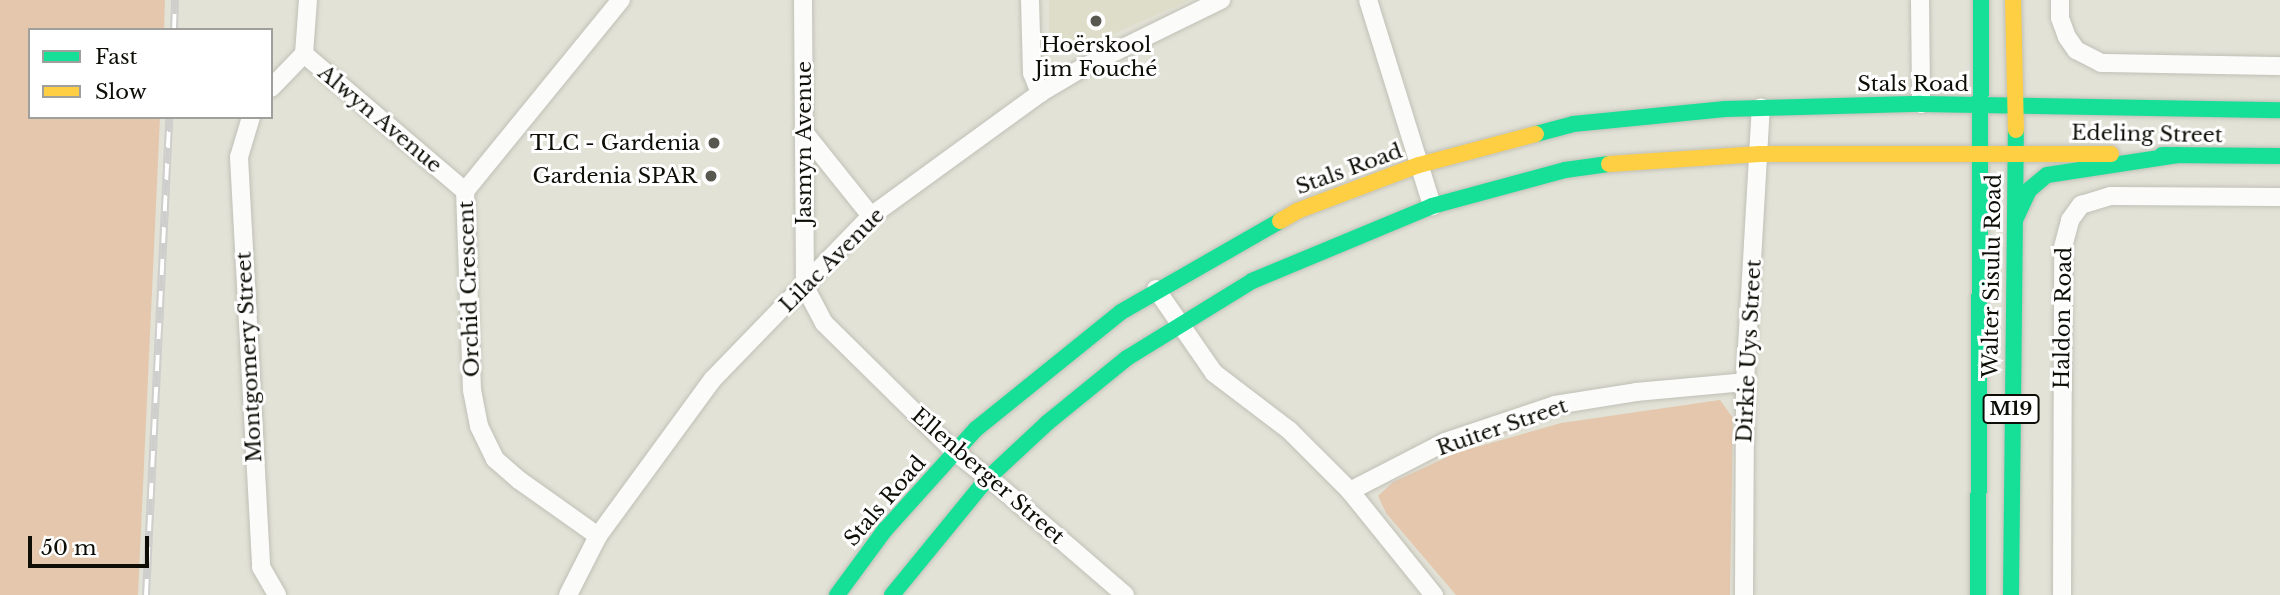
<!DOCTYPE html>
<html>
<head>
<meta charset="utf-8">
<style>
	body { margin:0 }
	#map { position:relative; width:2280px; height:595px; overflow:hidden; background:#e2e2d7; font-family:"Libre Baskerville",serif }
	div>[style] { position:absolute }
	.built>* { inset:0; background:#ddddc9 }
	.green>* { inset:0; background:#e4c7ad }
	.roads { filter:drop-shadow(0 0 2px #c0c0b7) drop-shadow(0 0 2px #c0c0b7) }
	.street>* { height:18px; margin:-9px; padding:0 9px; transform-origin:9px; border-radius:9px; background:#fbfbf9 }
	.fast>* { height:16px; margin:-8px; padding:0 8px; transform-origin:8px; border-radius:8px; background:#16e098 }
	.slow>* { height:16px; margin:-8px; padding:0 8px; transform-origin:8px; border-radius:8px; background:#ffcf43 }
	.rail>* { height:8px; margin-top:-4px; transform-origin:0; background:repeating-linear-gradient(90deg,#fff 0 16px,#cececc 0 32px); box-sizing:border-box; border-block:2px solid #cececc }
	.dots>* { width:19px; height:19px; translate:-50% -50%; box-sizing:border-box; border:4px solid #fff; border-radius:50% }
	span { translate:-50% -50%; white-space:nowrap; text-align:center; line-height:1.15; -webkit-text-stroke:6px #fff; paint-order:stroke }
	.shield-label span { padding:2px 5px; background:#fff; border:2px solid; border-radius:5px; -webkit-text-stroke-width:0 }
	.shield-label { font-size:19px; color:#0e0e07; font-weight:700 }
	.poi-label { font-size:21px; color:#0e0e07 }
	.right { translate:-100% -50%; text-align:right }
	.street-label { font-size:21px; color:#0e0e07 }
	.legend { position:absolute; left:28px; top:28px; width:245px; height:91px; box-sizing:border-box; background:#fff; border:2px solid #9f9f9c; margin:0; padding:9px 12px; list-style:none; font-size:21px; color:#0e0e07 }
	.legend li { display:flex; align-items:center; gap:14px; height:35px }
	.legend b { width:35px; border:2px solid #9f9f9c }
	.scale { position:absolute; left:28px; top:536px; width:121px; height:32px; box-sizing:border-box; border:4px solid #0e0e07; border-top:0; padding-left:9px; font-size:21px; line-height:24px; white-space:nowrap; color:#0e0e07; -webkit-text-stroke:5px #fff; paint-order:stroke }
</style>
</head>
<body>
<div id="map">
	<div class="built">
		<div style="clip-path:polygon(1049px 0,1190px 0,1077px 50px,1049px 42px)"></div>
	</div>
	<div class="green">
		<div style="clip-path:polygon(0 0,165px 0,164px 30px,30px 30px,30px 117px,160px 117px,138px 595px,0 595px)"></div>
		<div style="clip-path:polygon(1720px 400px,1733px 418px,1730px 595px,1456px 595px,1386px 513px,1378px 496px,1393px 482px,1456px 453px,1561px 423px)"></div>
	</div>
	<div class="roads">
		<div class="street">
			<div style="left:803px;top:0;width:287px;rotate:89.6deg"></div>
			<div style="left:805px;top:287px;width:41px;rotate:62.2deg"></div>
			<div style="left:824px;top:323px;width:184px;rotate:44.6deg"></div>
			<div style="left:955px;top:452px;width:58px;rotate:38deg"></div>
			<div style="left:1001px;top:488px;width:164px;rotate:40.8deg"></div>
			<div style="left:1030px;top:0;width:73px;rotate:88.4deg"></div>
			<div style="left:1032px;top:73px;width:22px;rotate:68deg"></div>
			<div style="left:1368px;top:0;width:216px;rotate:72.7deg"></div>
			<div style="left:1920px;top:0;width:104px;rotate:89.4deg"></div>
			<div style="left:2060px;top:0;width:18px;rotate:90deg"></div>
			<div style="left:2060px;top:18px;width:20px;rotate:70deg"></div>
			<div style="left:2067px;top:37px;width:16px;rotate:55deg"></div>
			<div style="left:2076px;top:50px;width:28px;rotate:27deg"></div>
			<div style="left:2101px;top:63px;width:179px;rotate:1deg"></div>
			<div style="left:304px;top:54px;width:211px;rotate:40.4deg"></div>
			<div style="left:304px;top:54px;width:54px;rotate:-85.8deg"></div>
			<div style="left:271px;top:88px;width:47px;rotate:-45.9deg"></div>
			<div style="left:251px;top:117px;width:42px;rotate:106.7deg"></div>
			<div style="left:239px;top:157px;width:411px;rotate:86.9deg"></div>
			<div style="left:261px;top:567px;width:32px;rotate:60deg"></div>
			<div style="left:803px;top:131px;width:109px;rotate:51.3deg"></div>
			<div style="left:1156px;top:289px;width:102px;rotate:55.4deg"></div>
			<div style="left:1214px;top:373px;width:96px;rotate:37.3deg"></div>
			<div style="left:1290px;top:431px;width:85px;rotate:45deg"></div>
			<div style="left:1350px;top:491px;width:134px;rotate:51.1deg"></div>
			<div style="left:1350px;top:491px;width:107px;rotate:-27.3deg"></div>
			<div style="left:1445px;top:442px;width:116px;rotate:-18.6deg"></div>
			<div style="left:1555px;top:405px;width:82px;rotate:-9.1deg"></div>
			<div style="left:1636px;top:392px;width:109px;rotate:-5.2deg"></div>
			<div style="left:598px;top:536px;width:97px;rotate:-144.7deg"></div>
			<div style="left:519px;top:480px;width:32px;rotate:-139deg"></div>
			<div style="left:495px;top:459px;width:37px;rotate:-116deg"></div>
			<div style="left:479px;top:426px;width:37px;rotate:-101deg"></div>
			<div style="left:472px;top:390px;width:199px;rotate:-92deg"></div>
			<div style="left:465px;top:191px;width:247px;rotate:-50.8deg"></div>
			<div style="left:568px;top:595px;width:66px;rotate:-63deg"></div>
			<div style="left:598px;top:536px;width:195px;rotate:-53.8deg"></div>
			<div style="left:713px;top:379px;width:227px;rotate:-45.9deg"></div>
			<div style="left:871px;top:216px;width:209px;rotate:-36deg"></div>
			<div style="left:1040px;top:93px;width:51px;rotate:-30.6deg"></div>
			<div style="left:1084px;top:67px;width:153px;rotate:-26.1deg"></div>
			<div style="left:1744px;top:595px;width:213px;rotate:-89.7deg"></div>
			<div style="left:1745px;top:382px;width:275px;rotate:-86.7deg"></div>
			<div style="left:2062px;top:595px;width:348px;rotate:-89.8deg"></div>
			<div style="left:2063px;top:247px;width:28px;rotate:-75deg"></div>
			<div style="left:2070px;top:220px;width:19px;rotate:-54deg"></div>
			<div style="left:2081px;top:205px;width:31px;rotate:-17deg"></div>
			<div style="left:2111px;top:196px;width:169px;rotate:0.3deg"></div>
		</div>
		<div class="fast">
			<div style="left:1536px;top:134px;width:38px;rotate:-15deg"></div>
			<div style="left:1573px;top:124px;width:153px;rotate:-5.6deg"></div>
			<div style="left:1725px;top:109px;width:196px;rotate:-1.5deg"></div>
			<div style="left:1921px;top:104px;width:359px;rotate:1deg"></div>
			<div style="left:2162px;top:155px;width:118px;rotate:0.5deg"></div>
			<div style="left:2015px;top:220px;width:33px;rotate:-65deg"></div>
			<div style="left:2029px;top:190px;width:23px;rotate:-40deg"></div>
			<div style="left:2047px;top:175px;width:134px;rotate:-8.6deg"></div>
			<div style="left:837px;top:595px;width:81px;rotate:-53.6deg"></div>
			<div style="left:885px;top:530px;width:136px;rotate:-48deg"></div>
			<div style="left:976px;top:429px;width:186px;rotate:-38.9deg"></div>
			<div style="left:1121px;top:312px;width:183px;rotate:-29.8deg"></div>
			<div style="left:892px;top:595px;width:150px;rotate:-50.7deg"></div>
			<div style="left:987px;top:479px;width:82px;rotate:-43deg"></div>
			<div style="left:1047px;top:423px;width:103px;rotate:-39.1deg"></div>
			<div style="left:1127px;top:358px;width:147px;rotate:-31.6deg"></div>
			<div style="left:1252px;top:281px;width:195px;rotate:-22.6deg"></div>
			<div style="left:1432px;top:206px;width:138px;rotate:-15.1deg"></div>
			<div style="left:1565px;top:170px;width:44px;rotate:-7.8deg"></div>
			<div style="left:1978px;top:595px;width:595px;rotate:-89.71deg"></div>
			<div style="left:2011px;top:595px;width:465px;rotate:-89.4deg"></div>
		</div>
		<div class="slow">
			<div style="left:2013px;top:0;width:130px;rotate:88.7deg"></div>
			<div style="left:1609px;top:164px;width:151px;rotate:-3.8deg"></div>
			<div style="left:1760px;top:154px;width:351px"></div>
			<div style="left:1280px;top:221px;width:20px;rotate:-30deg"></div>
			<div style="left:1297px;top:211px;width:130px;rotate:-20.7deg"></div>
			<div style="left:1419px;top:165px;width:121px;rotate:-14.8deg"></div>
		</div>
	</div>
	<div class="rail">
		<div style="left:174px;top:30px;width:30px;rotate:-88deg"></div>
		<div style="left:146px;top:595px;width:479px;rotate:-87.2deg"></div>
	</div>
	<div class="dots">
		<div style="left:1096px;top:21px;background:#585850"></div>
		<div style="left:714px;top:143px;background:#585850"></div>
		<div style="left:711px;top:176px;background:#585850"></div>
	</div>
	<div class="shield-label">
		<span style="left:2011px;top:409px">M19</span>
	</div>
	<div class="poi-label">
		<span style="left:1096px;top:57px">Hoërskool<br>Jim Fouché</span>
		<span class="right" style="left:700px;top:143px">TLC - Gardenia</span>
		<span class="right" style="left:697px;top:176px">Gardenia SPAR</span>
	</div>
	<div class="street-label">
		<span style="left:1913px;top:84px">Stals Road</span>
		<span style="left:380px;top:119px;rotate:40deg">Alwyn Avenue</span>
		<span style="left:2147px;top:134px;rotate:1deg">Edeling Street</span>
		<span style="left:804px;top:143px;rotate:-90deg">Jasmyn Avenue</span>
		<span style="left:1349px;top:169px;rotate:-20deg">Stals Road</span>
		<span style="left:832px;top:260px;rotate:-45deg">Lilac Avenue</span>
		<span style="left:1992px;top:276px;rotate:-89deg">Walter Sisulu Road</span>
		<span style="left:469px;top:289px;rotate:-92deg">Orchid Crescent</span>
		<span style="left:2063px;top:318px;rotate:-89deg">Haldon Road</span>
		<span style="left:1749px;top:351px;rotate:-87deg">Dirkie Uys Street</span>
		<span style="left:249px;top:357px;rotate:-93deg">Montgomery Street</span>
		<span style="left:1502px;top:427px;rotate:-19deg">Ruiter Street</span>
		<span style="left:988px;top:476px;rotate:41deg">Ellenberger Street</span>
		<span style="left:885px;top:501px;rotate:-49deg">Stals Road</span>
	</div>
	<ul class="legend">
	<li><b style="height:9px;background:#16e098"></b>Fast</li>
	<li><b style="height:9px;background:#ffcf43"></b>Slow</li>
	</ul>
	<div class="scale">50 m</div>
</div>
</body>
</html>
